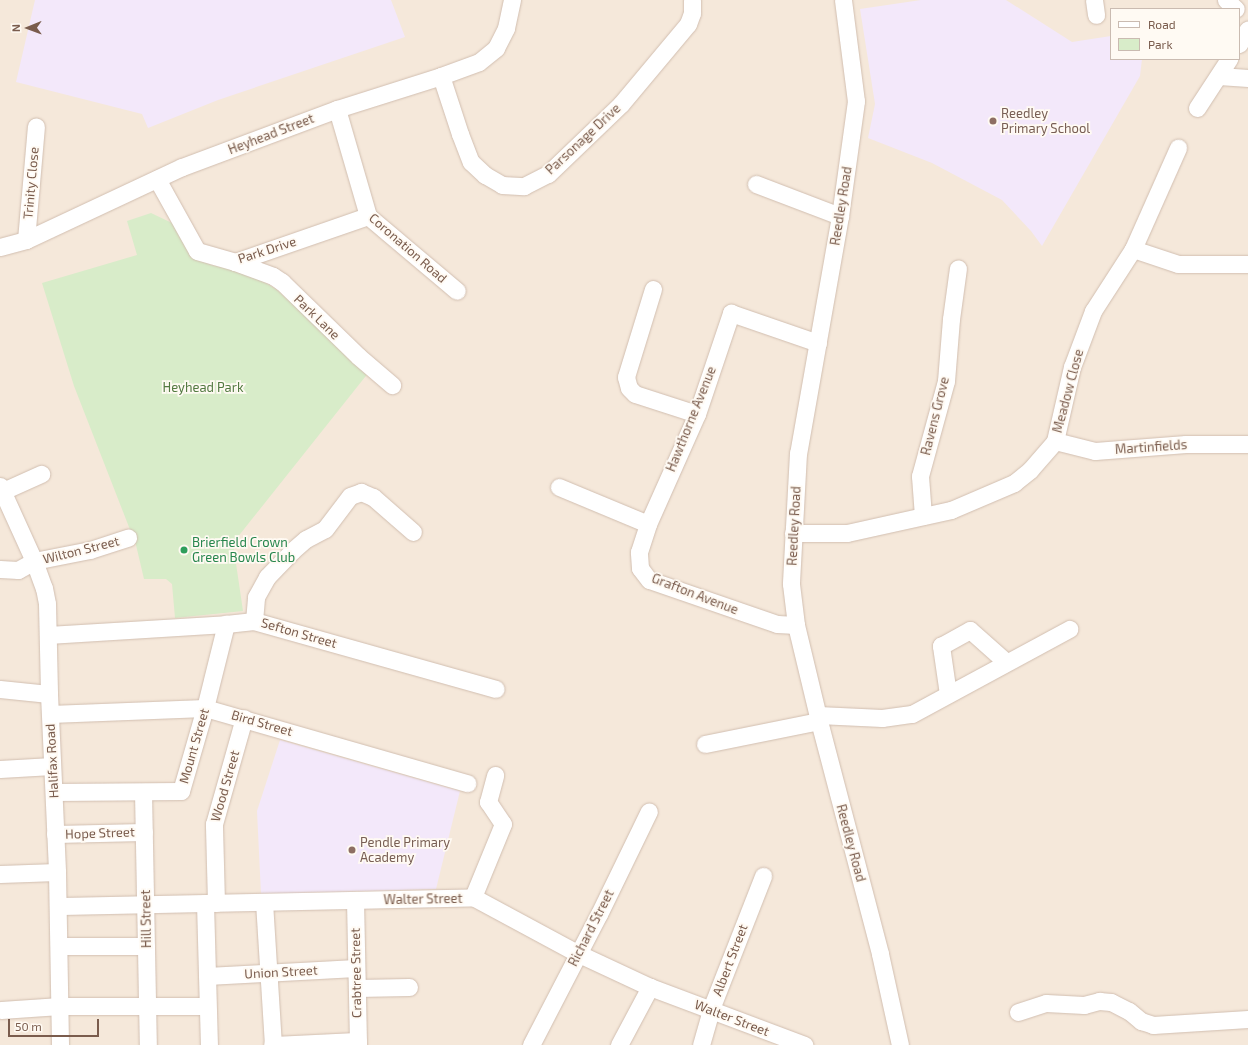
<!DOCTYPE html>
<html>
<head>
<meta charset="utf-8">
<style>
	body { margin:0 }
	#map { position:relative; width:1248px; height:1045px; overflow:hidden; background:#fdf6ec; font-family:"Exo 2",sans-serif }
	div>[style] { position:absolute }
	.residential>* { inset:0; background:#f5e8da }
	.education>* { inset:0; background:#f3e8fa }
	.green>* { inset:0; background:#d8ecc9 }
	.roads { filter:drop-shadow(0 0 1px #d1beb0) drop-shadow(0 0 1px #d1beb0) }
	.minor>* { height:17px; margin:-8.5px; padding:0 8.5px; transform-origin:8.5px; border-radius:8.5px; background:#fff }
	.dots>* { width:11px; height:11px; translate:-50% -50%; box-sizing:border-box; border:2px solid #fffaf3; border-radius:50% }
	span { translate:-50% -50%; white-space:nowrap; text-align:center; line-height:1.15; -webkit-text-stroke:3.5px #fffaf3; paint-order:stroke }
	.education-label { font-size:13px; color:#785e54 }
	.left { translate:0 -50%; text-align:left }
	.street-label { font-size:13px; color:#7a5c4d }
	.park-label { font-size:13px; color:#537a41 }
	.leisure-label { font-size:13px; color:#27864d }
	.legend { position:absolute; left:1110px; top:8px; width:130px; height:52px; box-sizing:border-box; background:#fffaf3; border:1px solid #cabbb1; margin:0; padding:5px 7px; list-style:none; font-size:12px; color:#7a5c4d }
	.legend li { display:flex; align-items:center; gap:8px; height:20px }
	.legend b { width:20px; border:1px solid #cabbb1 }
	.north { position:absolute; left:8px; top:8px; width:40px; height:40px; -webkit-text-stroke:3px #fffaf3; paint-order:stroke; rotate:269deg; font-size:11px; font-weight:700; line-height:16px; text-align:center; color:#7a5c4d }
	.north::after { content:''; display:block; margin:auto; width:14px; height:18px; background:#7a5c4d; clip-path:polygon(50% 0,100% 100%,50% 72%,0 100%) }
	.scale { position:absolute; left:8px; top:1019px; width:91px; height:18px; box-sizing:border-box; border:2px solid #7a5c4d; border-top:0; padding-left:5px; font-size:12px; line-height:14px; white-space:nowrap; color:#7a5c4d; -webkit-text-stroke:3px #fffaf3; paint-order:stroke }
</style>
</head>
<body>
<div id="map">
	<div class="residential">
		<div style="clip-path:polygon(evenodd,0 0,1248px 0,1248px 1045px,0 1045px,0 0,1111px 9px,1239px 9px,1239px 59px,1111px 59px,1111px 9px)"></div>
	</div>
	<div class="education">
		<div style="clip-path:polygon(35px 0,391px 0,405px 37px,218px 100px,148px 128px,142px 114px,16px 82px)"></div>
		<div style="clip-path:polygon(921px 0,1006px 0,1072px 42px,1111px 36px,1111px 59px,1142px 59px,1140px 76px,1042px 246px,1031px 231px,1002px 200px,932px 163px,868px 138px,875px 104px,860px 9px)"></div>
		<div style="clip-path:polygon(280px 740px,460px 791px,436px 889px,261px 894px,257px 811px)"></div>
	</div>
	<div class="green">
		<div style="clip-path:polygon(151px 213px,172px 223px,200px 258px,211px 265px,238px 270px,259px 279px,276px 289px,369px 372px,233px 543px,243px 611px,175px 618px,172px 584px,166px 579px,144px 579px,136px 545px,74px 386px,42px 283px,137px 255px,127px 221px)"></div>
	</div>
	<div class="roads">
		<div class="minor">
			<div style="left:843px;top:0;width:102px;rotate:82.7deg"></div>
			<div style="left:856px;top:101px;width:116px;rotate:97.9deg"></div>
			<div style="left:840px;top:216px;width:241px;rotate:100deg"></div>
			<div style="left:798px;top:453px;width:131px;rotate:93.1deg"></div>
			<div style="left:791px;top:584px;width:41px;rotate:83deg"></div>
			<div style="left:796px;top:625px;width:99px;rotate:76.5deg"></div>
			<div style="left:819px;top:721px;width:241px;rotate:75.3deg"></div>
			<div style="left:880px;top:954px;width:93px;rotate:77.6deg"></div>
			<div style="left:1094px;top:0;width:15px;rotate:82deg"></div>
			<div style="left:1226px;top:0;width:13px;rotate:42deg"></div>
			<div style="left:1239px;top:44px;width:17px;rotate:-59deg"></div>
			<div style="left:441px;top:76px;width:61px;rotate:71.9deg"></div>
			<div style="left:460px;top:134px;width:30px;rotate:69deg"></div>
			<div style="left:471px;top:162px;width:19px;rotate:43deg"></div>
			<div style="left:485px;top:175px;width:20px;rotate:30deg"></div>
			<div style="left:502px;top:185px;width:22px;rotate:3deg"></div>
			<div style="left:524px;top:186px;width:27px;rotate:-27deg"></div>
			<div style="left:548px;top:174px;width:101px;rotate:-43.8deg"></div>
			<div style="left:621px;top:104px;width:104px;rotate:-50.1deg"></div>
			<div style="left:688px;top:24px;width:12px;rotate:-70deg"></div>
			<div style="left:692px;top:13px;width:13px;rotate:-90deg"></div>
			<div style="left:1219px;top:76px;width:29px;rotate:4deg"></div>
			<div style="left:1197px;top:108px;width:59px;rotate:-56.9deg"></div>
			<div style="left:337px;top:109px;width:111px;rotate:73.8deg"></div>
			<div style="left:368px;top:216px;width:116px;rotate:40.1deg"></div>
			<div style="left:157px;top:179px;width:82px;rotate:60.9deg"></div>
			<div style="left:197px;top:251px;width:40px;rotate:16deg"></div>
			<div style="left:235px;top:262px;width:141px;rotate:-19.1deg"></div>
			<div style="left:756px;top:184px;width:90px;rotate:20.9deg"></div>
			<div style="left:26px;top:240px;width:114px;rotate:-85deg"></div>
			<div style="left:0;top:247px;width:27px;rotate:-15deg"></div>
			<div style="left:26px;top:240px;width:172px;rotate:-25.1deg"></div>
			<div style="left:182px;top:167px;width:165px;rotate:-20.5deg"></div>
			<div style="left:337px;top:109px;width:109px;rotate:-17.6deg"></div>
			<div style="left:441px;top:76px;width:40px;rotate:-20.2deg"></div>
			<div style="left:479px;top:62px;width:22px;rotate:-39deg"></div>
			<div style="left:496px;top:48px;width:22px;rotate:-63deg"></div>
			<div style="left:506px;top:28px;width:29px;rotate:-78deg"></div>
			<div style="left:1133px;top:249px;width:47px;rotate:18.4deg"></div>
			<div style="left:1178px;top:264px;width:70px"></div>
			<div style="left:235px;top:262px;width:40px;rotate:20.2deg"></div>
			<div style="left:273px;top:276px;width:11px;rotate:34deg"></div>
			<div style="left:282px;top:282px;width:106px;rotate:44.2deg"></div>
			<div style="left:358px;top:356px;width:45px;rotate:40.5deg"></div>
			<div style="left:653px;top:289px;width:92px;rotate:107.1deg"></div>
			<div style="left:626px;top:377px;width:11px;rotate:75deg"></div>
			<div style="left:629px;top:388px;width:8px;rotate:45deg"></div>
			<div style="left:635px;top:394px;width:65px;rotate:17.9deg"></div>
			<div style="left:1055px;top:441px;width:41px;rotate:14deg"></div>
			<div style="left:1095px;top:451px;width:91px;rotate:-4.4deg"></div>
			<div style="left:1186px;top:444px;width:62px"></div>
			<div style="left:0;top:486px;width:82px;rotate:65.6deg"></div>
			<div style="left:34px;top:561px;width:29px;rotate:70deg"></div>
			<div style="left:44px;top:588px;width:16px;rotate:79deg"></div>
			<div style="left:47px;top:604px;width:90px;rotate:88.7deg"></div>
			<div style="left:49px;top:694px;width:178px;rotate:87.4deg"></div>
			<div style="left:57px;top:872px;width:173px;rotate:89deg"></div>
			<div style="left:559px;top:487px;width:96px;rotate:22.6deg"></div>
			<div style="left:3px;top:491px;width:42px;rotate:-24.1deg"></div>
			<div style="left:923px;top:516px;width:40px;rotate:-94.3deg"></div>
			<div style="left:920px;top:476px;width:98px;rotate:-74.7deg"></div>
			<div style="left:946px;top:381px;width:62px;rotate:-85.4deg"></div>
			<div style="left:951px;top:319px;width:51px;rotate:-82.2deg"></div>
			<div style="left:793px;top:533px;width:54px"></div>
			<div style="left:847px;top:533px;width:107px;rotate:-12.5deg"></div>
			<div style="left:951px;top:510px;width:69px;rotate:-23.2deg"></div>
			<div style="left:1014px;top:483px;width:21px;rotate:-39deg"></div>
			<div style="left:1030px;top:470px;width:38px;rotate:-49deg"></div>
			<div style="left:1055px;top:441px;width:76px;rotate:-77.1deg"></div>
			<div style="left:1072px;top:367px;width:60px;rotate:-69.4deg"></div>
			<div style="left:1093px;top:311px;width:74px;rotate:-57.2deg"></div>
			<div style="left:1133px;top:249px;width:111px;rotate:-66deg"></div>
			<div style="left:0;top:569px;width:18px;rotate:3deg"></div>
			<div style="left:18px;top:570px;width:18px;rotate:-29deg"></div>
			<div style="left:34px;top:561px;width:57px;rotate:-11.1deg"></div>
			<div style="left:90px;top:550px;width:40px;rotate:-18deg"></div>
			<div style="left:254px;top:621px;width:24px;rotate:-85deg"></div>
			<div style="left:256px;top:597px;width:23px;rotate:-61deg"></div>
			<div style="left:267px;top:577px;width:36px;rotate:-46deg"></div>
			<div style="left:292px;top:551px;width:18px;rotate:-41deg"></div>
			<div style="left:306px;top:539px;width:21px;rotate:-28deg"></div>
			<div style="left:325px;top:529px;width:41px;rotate:-52.9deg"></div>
			<div style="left:350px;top:496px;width:12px;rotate:-20deg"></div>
			<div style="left:361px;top:492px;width:13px;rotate:23deg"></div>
			<div style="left:373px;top:497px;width:53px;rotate:41.2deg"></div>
			<div style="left:796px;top:625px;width:19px;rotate:-177deg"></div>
			<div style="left:777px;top:624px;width:135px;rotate:-161deg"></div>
			<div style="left:649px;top:580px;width:15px;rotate:-127deg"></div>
			<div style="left:640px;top:568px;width:16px;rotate:-94deg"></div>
			<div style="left:639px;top:552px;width:29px;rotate:-72deg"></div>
			<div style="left:648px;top:524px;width:120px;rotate:-66deg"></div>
			<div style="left:697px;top:414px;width:107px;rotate:-71.4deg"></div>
			<div style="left:731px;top:313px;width:92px;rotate:19deg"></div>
			<div style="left:48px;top:635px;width:178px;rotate:-3.5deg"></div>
			<div style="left:226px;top:624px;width:28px;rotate:-6deg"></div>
			<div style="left:254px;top:621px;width:251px;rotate:15.7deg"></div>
			<div style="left:0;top:689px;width:49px;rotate:5.8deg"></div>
			<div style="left:948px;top:694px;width:49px;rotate:-98.3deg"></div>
			<div style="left:941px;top:646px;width:33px;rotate:-29deg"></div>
			<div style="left:970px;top:630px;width:48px;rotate:41.6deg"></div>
			<div style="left:50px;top:714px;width:155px;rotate:-2.2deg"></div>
			<div style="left:205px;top:708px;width:273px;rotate:16deg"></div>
			<div style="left:818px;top:715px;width:64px;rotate:2.7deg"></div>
			<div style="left:882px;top:718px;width:30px;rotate:-8deg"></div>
			<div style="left:912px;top:714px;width:179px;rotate:-28.4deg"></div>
			<div style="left:705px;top:744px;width:116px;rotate:-11.4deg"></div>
			<div style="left:0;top:769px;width:52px;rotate:-3.3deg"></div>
			<div style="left:54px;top:792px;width:127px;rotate:-0.5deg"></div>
			<div style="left:181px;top:791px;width:86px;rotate:-73.9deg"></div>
			<div style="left:205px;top:708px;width:87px;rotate:-76deg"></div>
			<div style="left:143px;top:792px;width:253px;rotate:88.9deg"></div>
			<div style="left:55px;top:834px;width:89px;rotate:-1.3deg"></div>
			<div style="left:0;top:874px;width:57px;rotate:-2deg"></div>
			<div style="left:473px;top:897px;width:79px;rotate:-67.7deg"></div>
			<div style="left:503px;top:824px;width:27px;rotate:-124deg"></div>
			<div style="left:488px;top:802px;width:28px;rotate:-75deg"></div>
			<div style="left:355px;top:900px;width:145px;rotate:88.8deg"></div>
			<div style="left:264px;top:902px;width:143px;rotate:86.4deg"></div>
			<div style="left:205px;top:903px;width:142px;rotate:88.4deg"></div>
			<div style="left:216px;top:903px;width:79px;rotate:-91.5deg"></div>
			<div style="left:214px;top:824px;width:110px;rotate:-74.2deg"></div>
			<div style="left:58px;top:906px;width:415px;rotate:-1.2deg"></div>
			<div style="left:473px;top:897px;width:118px;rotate:28.3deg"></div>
			<div style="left:577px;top:953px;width:81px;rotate:25deg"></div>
			<div style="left:650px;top:987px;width:165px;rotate:20.6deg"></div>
			<div style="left:59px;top:946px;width:87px"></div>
			<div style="left:207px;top:976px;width:149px;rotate:-3.1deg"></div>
			<div style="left:357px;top:988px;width:52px;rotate:-1.1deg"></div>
			<div style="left:1px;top:1010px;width:59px;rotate:-3.9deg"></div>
			<div style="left:60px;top:1006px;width:147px"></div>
			<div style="left:1018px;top:1012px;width:29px;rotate:-18deg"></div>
			<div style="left:1046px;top:1003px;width:38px;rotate:3deg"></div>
			<div style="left:1084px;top:1005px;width:16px;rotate:-15deg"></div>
			<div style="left:1099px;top:1001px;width:12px;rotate:5deg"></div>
			<div style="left:1111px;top:1002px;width:20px;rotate:27deg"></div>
			<div style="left:1129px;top:1011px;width:16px;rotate:40deg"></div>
			<div style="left:1141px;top:1021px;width:13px;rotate:18deg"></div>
			<div style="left:1153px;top:1025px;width:95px;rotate:-3.6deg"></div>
			<div style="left:272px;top:1045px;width:86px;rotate:-2.7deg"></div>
			<div style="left:531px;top:1045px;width:148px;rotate:-62.6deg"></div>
			<div style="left:599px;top:914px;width:114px;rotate:-64.1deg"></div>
			<div style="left:619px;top:1045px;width:66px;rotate:-61.9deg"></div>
			<div style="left:701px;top:1045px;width:37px;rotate:-74deg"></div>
			<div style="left:711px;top:1009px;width:143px;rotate:-68.6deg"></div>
		</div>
	</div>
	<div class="dots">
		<div style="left:993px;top:121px;background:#8d6e63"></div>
		<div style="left:184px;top:550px;background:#2e9e5b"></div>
		<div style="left:352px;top:850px;background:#8d6e63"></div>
	</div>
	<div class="education-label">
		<span class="left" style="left:1001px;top:121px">Reedley<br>Primary School</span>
		<span class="left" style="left:360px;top:850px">Pendle Primary<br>Academy</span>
	</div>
	<div class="street-label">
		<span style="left:271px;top:134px;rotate:-21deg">Heyhead Street</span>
		<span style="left:583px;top:139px;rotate:-43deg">Parsonage Drive</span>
		<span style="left:31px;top:183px;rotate:-85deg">Trinity Close</span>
		<span style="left:841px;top:206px;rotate:-81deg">Reedley Road</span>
		<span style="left:408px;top:248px;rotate:41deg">Coronation Road</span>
		<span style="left:267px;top:250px;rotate:-18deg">Park Drive</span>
		<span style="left:317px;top:317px;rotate:44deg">Park Lane</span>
		<span style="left:1068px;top:391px;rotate:-75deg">Meadow Close</span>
		<span style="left:935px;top:416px;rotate:-76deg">Ravens Grove</span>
		<span style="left:691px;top:419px;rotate:-68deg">Hawthorne Avenue</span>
		<span style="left:1151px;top:447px;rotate:-4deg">Martinfields</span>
		<span style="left:794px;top:526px;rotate:-87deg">Reedley Road</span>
		<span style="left:81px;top:550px;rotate:-14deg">Wilton Street</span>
		<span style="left:695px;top:594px;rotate:21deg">Grafton Avenue</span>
		<span style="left:299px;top:633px;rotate:16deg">Sefton Street</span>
		<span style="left:262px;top:723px;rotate:16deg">Bird Street</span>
		<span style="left:194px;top:746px;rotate:-74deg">Mount Street</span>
		<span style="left:52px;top:761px;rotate:-93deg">Halifax Road</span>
		<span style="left:225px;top:786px;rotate:-74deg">Wood Street</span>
		<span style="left:100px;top:833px;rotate:-2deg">Hope Street</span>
		<span style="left:851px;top:843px;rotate:75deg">Reedley Road</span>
		<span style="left:423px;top:899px;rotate:-1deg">Walter Street</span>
		<span style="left:146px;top:919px;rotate:-91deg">Hill Street</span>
		<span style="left:591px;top:928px;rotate:-63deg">Richard Street</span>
		<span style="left:730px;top:960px;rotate:-69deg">Albert Street</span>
		<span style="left:281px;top:972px;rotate:-3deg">Union Street</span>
		<span style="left:356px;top:973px;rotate:-91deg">Crabtree Street</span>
		<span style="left:732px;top:1018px;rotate:21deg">Walter Street</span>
	</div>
	<div class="park-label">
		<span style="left:203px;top:387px">Heyhead Park</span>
	</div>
	<div class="leisure-label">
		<span class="left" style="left:192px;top:550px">Brierfield Crown<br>Green Bowls Club</span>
	</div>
	<ul class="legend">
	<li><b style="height:5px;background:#fff"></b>Road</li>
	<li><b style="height:11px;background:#d8ecc9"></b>Park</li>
	</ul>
	<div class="north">N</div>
	<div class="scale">50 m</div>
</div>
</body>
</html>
